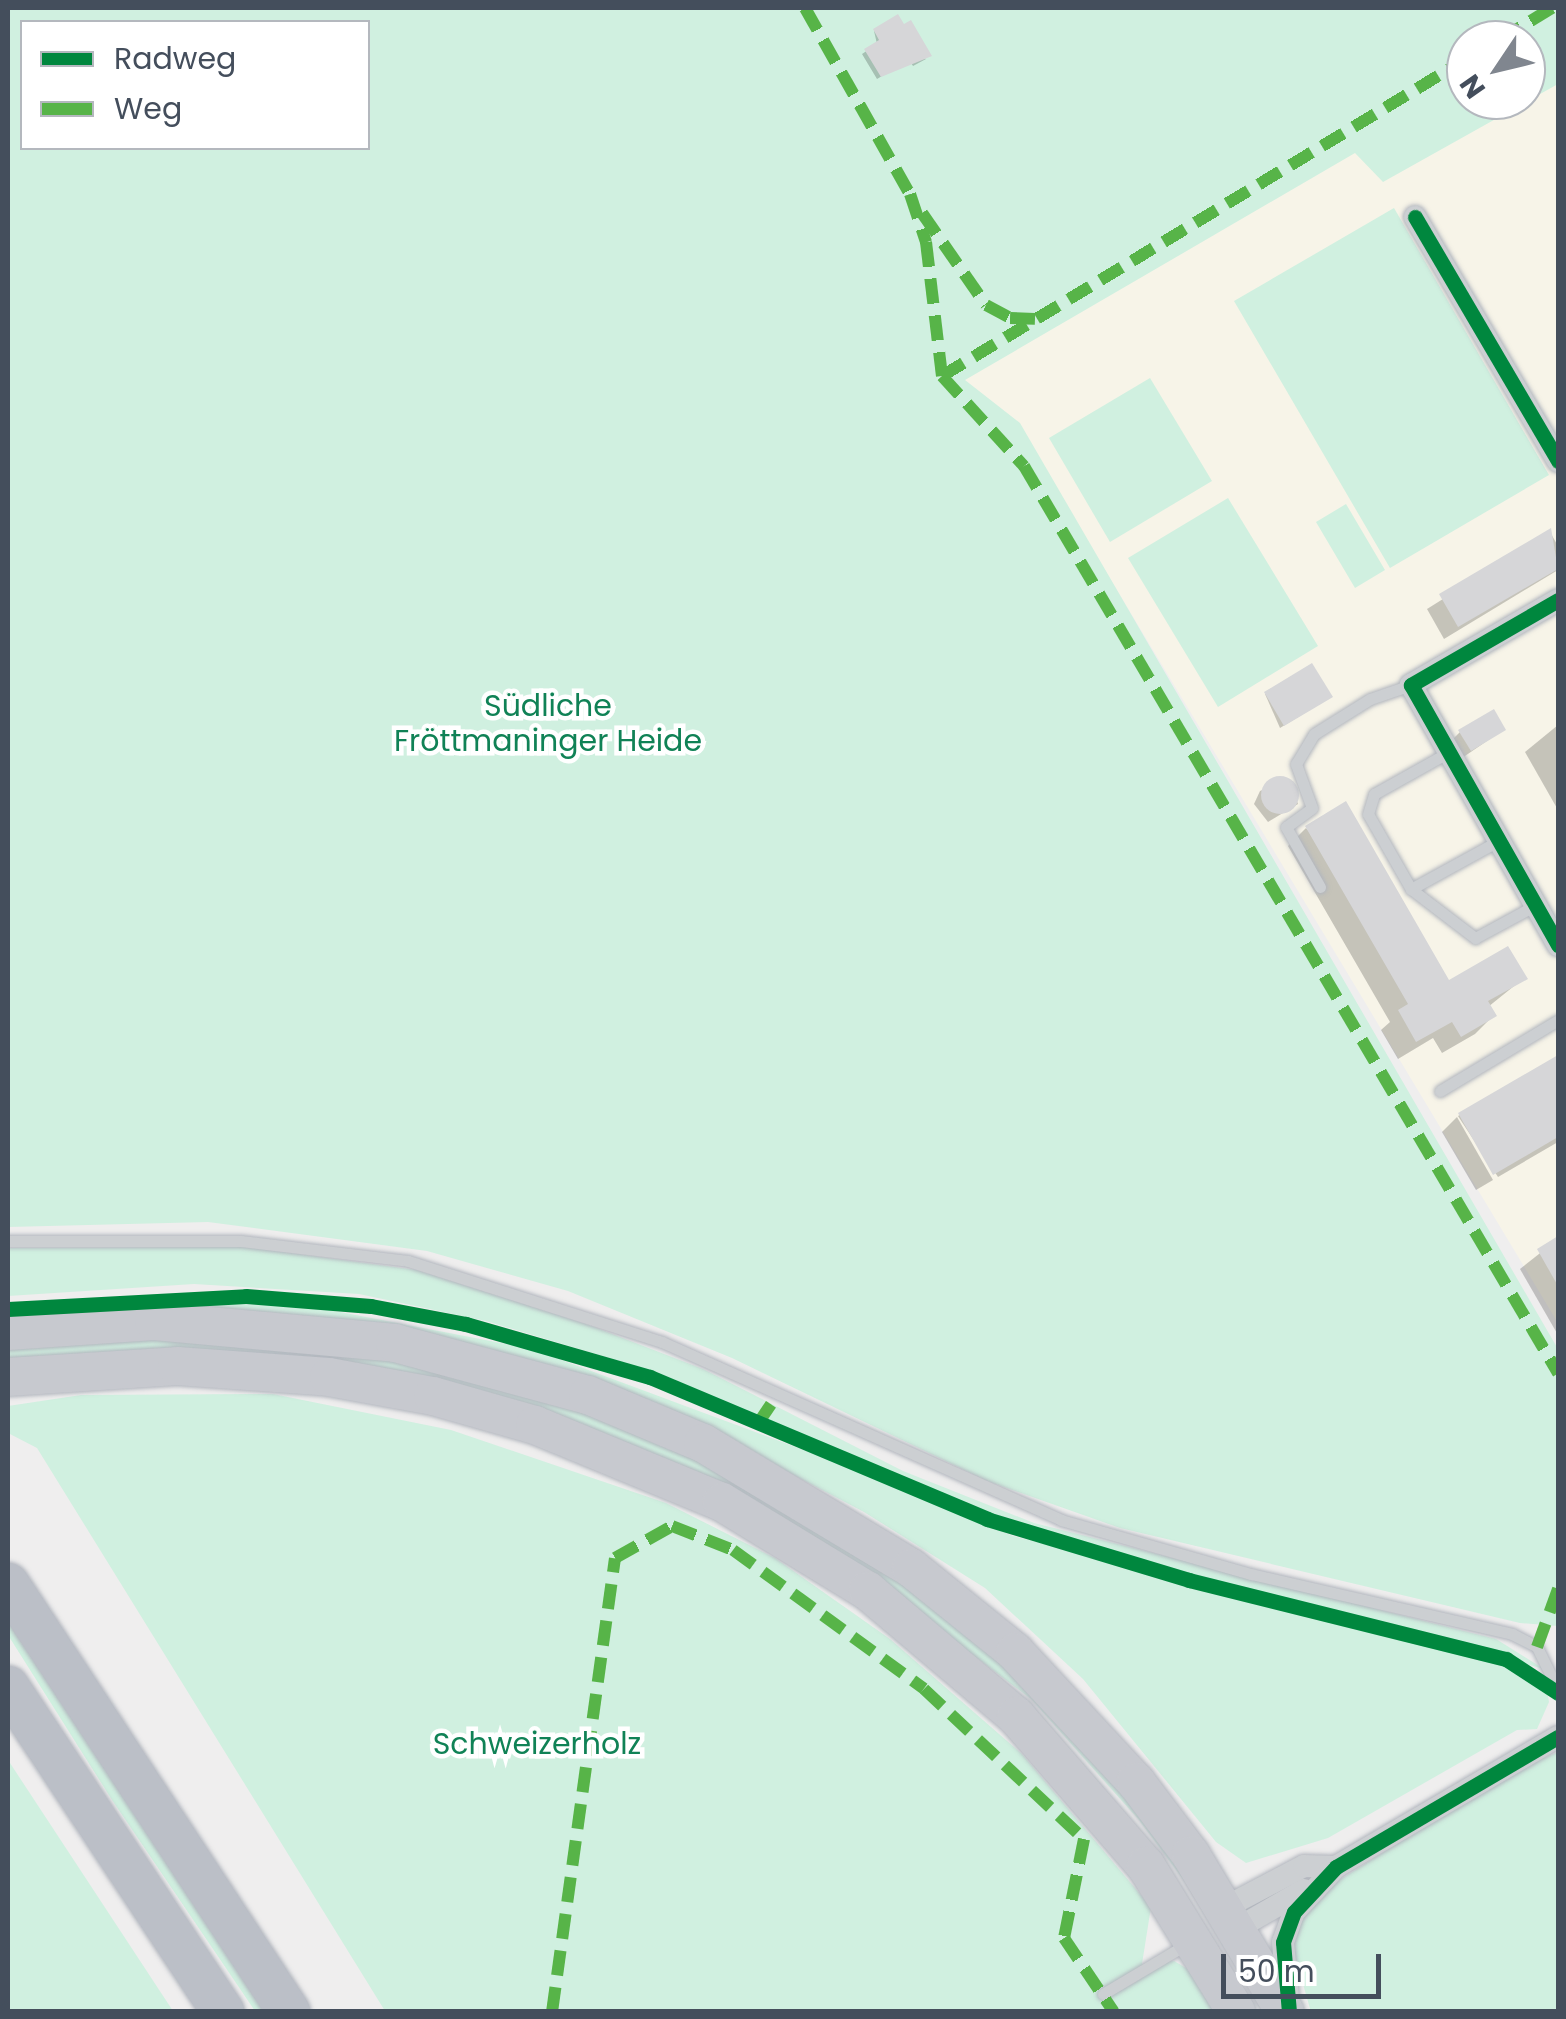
<!DOCTYPE html>
<html>
<head>
<meta charset="utf-8">
<style>
	body { margin:0 }
	#map { position:relative; width:1566px; height:2019px; overflow:hidden; background:#efeeee; font-family:Poppins,sans-serif }
	div>[style] { position:absolute }
	.commercial>* { inset:0; background:#f7f4e8 }
	.green>* { inset:0; background:#d0f0e0 }
	.shadow>* { inset:0; background:#0003 }
	.building>* { inset:0; background:#d6d6d8 }
	.round { border-radius:50% }
	.roads { filter:drop-shadow(0 0 2px #b2b6be) drop-shadow(0 0 2px #b2b6be) }
	.lane>* { height:11px; margin:-5.5px; padding:0 5.5px; transform-origin:5.5px; border-radius:5.5px; background:#cccfd2 }
	.street>* { height:22px; margin:-11px; padding:0 11px; transform-origin:11px; border-radius:11px; background:#cccfd2 }
	.primary>* { height:38px; margin:-19px; padding:0 19px; transform-origin:19px; border-radius:19px; background:#c7c9cf }
	.highway>* { height:42px; margin:-21px; padding:0 21px; transform-origin:21px; border-radius:21px; background:#bbbfc7 }
	.quiet>* { height:12px; margin-top:-6px; transform-origin:0; background:repeating-linear-gradient(90deg,#57b448 0 25px,transparent 0 37px) }
	.cycleway>* { height:15px; margin:-7.5px; padding:0 7.5px; transform-origin:7.5px; border-radius:7.5px; background:#00873e }
	span { translate:-50% -50%; white-space:nowrap; text-align:center; line-height:1.15; -webkit-text-stroke:9px #fff; paint-order:stroke }
	.park-label { font-size:30px; color:#108256 }
	.frame { position:absolute; inset:0; border:10px solid #444e5c; pointer-events:none }
	.legend { position:absolute; left:20px; top:20px; width:350px; height:130px; box-sizing:border-box; background:#fff; border:2px solid #b4b8be; margin:0; padding:12px 18px; list-style:none; font-size:30px; color:#444e5c }
	.legend li { display:flex; align-items:center; gap:20px; height:50px }
	.legend b { width:50px; border:2px solid #b4b8be }
	.north { position:absolute; left:1446px; top:20px; width:100px; height:100px; box-sizing:border-box; background:#fff; border:2px solid #b4b8be; border-radius:50%; rotate:235deg; font-size:28px; font-weight:700; line-height:40px; text-align:center; color:#444e5c }
	.north::after { content:''; display:block; margin:auto; width:35px; height:45px; background:#80868f; clip-path:polygon(50% 0,100% 100%,50% 72%,0 100%) }
	.scale { position:absolute; left:1221px; top:1954px; width:160px; height:45px; box-sizing:border-box; border:5px solid #444e5c; border-top:0; padding-left:12px; font-size:30px; line-height:35px; white-space:nowrap; color:#444e5c; -webkit-text-stroke:8px #fff; paint-order:stroke }
</style>
</head>
<body>
<div id="map">
	<div class="commercial">
		<div style="clip-path:polygon(1558px 25px,1558px 1323px,1014px 419px,963px 379px,1466px 80px,1466px 100px,1526px 100px)"></div>
	</div>
	<div class="green">
		<div style="clip-path:polygon(evenodd,8px 8px,1558px 8px,1558px 84px,1383px 182px,1355px 153px,965px 380px,1020px 423px,1558px 1349px,1558px 1626px,1520px 1623px,1120px 1528px,987px 1481px,732px 1358px,568px 1291px,427px 1251px,208px 1222px,8px 1227px,8px 8px,22px 22px,368px 22px,368px 148px,22px 148px,22px 22px,8px 8px,1466px 40px,1526px 40px,1526px 100px,1466px 100px,1466px 40px)"></div>
		<div style="clip-path:polygon(1394px 208px,1549px 475px,1390px 568px,1234px 301px)"></div>
		<div style="clip-path:polygon(1150px 378px,1212px 481px,1110px 542px,1049px 438px)"></div>
		<div style="clip-path:polygon(1228px 498px,1318px 646px,1218px 707px,1128px 558px)"></div>
		<div style="clip-path:polygon(1346px 504px,1385px 570px,1355px 588px,1316px 522px)"></div>
		<div style="clip-path:polygon(247px 1247px,417px 1270px,589px 1325px,703px 1369px,903px 1471px,1034px 1523px,1496px 1639px,1544px 1669px,1006px 1524px,659px 1373px,486px 1321px,359px 1294px,194px 1284px,8px 1296px,8px 1248px)"></div>
		<div style="clip-path:polygon(163px 1302px,309px 1306px,532px 1349px,852px 1468px,1013px 1536px,1504px 1661px,1546px 1685px,1549px 1702px,1537px 1729px,1517px 1730px,1328px 1838px,1246px 1863px,1216px 1842px,1083px 1679px,985px 1588px,864px 1512px,700px 1426px,401px 1330px,269px 1312px,8px 1314px)"></div>
		<div style="clip-path:polygon(100px 1340px,231px 1340px,422px 1364px,618px 1423px,719px 1469px,892px 1572px,1008px 1669px,1074px 1734px,1191px 1881px,1185px 1882px,1139px 1820px,1031px 1699px,944px 1633px,479px 1395px,8px 1364px,8px 1349px)"></div>
		<div style="clip-path:polygon(273px 1394px,451px 1430px,666px 1503px,775px 1558px,890px 1639px,1022px 1754px,1151px 1907px,1142px 1964px,1174px 1961px,1193px 1972px,1221px 2011px,385px 2011px,37px 1448px,8px 1433px,8px 1406px,81px 1395px)"></div>
		<div style="clip-path:polygon(8px 1615px,269px 2011px,255px 2011px,112px 1800px,8px 1635px)"></div>
		<div style="clip-path:polygon(1558px 1752px,1558px 2011px,1311px 2012px,1293px 1949px,1299px 1922px,1330px 1886px,1506px 1775px)"></div>
		<div style="clip-path:polygon(8px 1760px,173px 2011px,8px 2011px)"></div>
	</div>
	<div class="shadow">
		<div style="clip-path:polygon(874px 31px,926px 59px,913px 66px,909px 60px,877px 79px,862px 54px,877px 44px)"></div>
		<div style="clip-path:polygon(1550px 532px,1558px 546px,1558px 570px,1444px 639px,1427px 609px)"></div>
		<div style="clip-path:polygon(1265px 694px,1326px 700px,1280px 728px)"></div>
		<div style="clip-path:polygon(1558px 725px,1558px 810px,1525px 752px)"></div>
		<div style="clip-path:polygon(1503px 730px,1462px 758px,1452px 740px,1460px 732px)"></div>
		<div style="clip-path:polygon(1289px 779px,1298px 804px,1268px 822px,1254px 804px,1260px 791px)"></div>
		<div style="clip-path:polygon(1306px 828px,1448px 983px,1524px 978px,1488px 1007px,1493px 1016px,1475px 1034px,1442px 1053px,1433px 1038px,1398px 1059px,1381px 1030px,1390px 1022px,1288px 846px)"></div>
		<div style="clip-path:polygon(1558px 1058px,1558px 1142px,1498px 1177px,1458px 1116px)"></div>
		<div style="clip-path:polygon(1457px 1117px,1493px 1180px,1476px 1190px,1442px 1132px)"></div>
		<div style="clip-path:polygon(1558px 1239px,1558px 1335px,1520px 1269px)"></div>
	</div>
	<div class="building">
		<div style="clip-path:polygon(898px 14px,904px 24px,911px 20px,932px 56px,881px 77px,864px 49px,879px 40px,873px 29px)"></div>
		<div style="clip-path:polygon(1551px 528px,1558px 569px,1458px 627px,1439px 594px)"></div>
		<div style="clip-path:polygon(1312px 663px,1333px 697px,1284px 726px,1264px 692px)"></div>
		<div style="clip-path:polygon(1494px 709px,1506px 730px,1471px 751px,1458px 730px)"></div>
		<div class="round" style="left:1261px;top:776px;width:38px;height:38px"></div>
		<div style="clip-path:polygon(1346px 801px,1449px 980px,1508px 946px,1528px 979px,1488px 1001px,1497px 1016px,1461px 1037px,1452px 1022px,1416px 1042px,1398px 1010px,1408px 1004px,1305px 826px)"></div>
		<div style="clip-path:polygon(1558px 1055px,1558px 1137px,1493px 1175px,1458px 1113px)"></div>
		<div style="clip-path:polygon(1558px 1236px,1558px 1286px,1537px 1249px)"></div>
	</div>
	<div class="roads">
		<div class="lane">
			<div style="left:1500px;top:840px;width:102px;rotate:151.2deg"></div>
			<div style="left:1411px;top:889px;width:81px;rotate:37.4deg"></div>
			<div style="left:1475px;top:938px;width:69px;rotate:-28.4deg"></div>
			<div style="left:1320px;top:887px;width:69px;rotate:-119.5deg"></div>
			<div style="left:1286px;top:827px;width:32px;rotate:-36deg"></div>
			<div style="left:1312px;top:808px;width:47px;rotate:-110deg"></div>
			<div style="left:1296px;top:764px;width:35px;rotate:-59deg"></div>
			<div style="left:1314px;top:734px;width:66px;rotate:-32deg"></div>
			<div style="left:1370px;top:699px;width:43px;rotate:-18.9deg"></div>
			<div style="left:1411px;top:889px;width:86px;rotate:-119.8deg"></div>
			<div style="left:1368px;top:814px;width:21px;rotate:-73deg"></div>
			<div style="left:1374px;top:794px;width:86px;rotate:-29.2deg"></div>
			<div style="left:1440px;top:1091px;width:138px;rotate:-31deg"></div>
			<div style="left:8px;top:1241px;width:233px"></div>
			<div style="left:241px;top:1241px;width:168px;rotate:6.8deg"></div>
			<div style="left:408px;top:1261px;width:267px;rotate:17.7deg"></div>
			<div style="left:662px;top:1342px;width:437px;rotate:24deg"></div>
			<div style="left:1061px;top:1520px;width:198px;rotate:15.9deg"></div>
			<div style="left:1251px;top:1574px;width:268px;rotate:12.9deg"></div>
			<div style="left:1512px;top:1634px;width:28px;rotate:27deg"></div>
			<div style="left:1537px;top:1647px;width:43px;rotate:64deg"></div>
			<div style="left:1103px;top:1994px;width:98px;rotate:-30.8deg"></div>
		</div>
		<div class="street">
			<div style="left:1415px;top:217px;width:283px;rotate:59.6deg"></div>
			<div style="left:1558px;top:600px;width:170px;rotate:150deg"></div>
			<div style="left:1411px;top:685px;width:299px;rotate:60.5deg"></div>
			<div style="left:1226px;top:1907px;width:88px;rotate:-27.7deg"></div>
			<div style="left:1304px;top:1866px;width:32px;rotate:2deg"></div>
			<div style="left:1336px;top:1867px;width:7px;rotate:146deg"></div>
			<div style="left:1238px;top:1928px;width:76px;rotate:-29.9deg"></div>
			<div style="left:1289px;top:2008px;width:66px;rotate:-95.2deg"></div>
			<div style="left:1283px;top:1942px;width:32px;rotate:-70deg"></div>
			<div style="left:1294px;top:1912px;width:62px;rotate:-47deg"></div>
			<div style="left:1336px;top:1867px;width:257px;rotate:-30.4deg"></div>
		</div>
		<div class="primary">
			<div style="left:8px;top:1331px;width:146px;rotate:-3.9deg"></div>
			<div style="left:154px;top:1321px;width:242px;rotate:5.2deg"></div>
			<div style="left:395px;top:1343px;width:200px;rotate:15.1deg"></div>
			<div style="left:588px;top:1395px;width:125px;rotate:22.7deg"></div>
			<div style="left:703px;top:1443px;width:243px;rotate:31deg"></div>
			<div style="left:911px;top:1568px;width:134px;rotate:38.9deg"></div>
			<div style="left:1015px;top:1652px;width:178px;rotate:47.1deg"></div>
			<div style="left:1136px;top:1782px;width:91px;rotate:53deg"></div>
			<div style="left:1191px;top:1855px;width:183px;rotate:59.1deg"></div>
			<div style="left:8px;top:1377px;width:169px;rotate:-3.7deg"></div>
			<div style="left:177px;top:1366px;width:152px;rotate:4.1deg"></div>
			<div style="left:329px;top:1377px;width:106px;rotate:10.4deg"></div>
			<div style="left:433px;top:1396px;width:106px;rotate:15.9deg"></div>
			<div style="left:535px;top:1425px;width:202px;rotate:22.4deg"></div>
			<div style="left:722px;top:1502px;width:171px;rotate:31.4deg"></div>
			<div style="left:868px;top:1591px;width:194px;rotate:40.2deg"></div>
			<div style="left:1016px;top:1716px;width:198px;rotate:49.1deg"></div>
			<div style="left:1146px;top:1866px;width:172px;rotate:58.3deg"></div>
		</div>
		<div class="highway">
			<div style="left:8px;top:1584px;width:512px;rotate:56.71deg"></div>
			<div style="left:8px;top:1687px;width:390px;rotate:56.5deg"></div>
		</div>
	</div>
	<div class="quiet">
		<div style="left:805px;top:8px;width:214px;rotate:60.6deg"></div>
		<div style="left:910px;top:194px;width:51px;rotate:71.6deg"></div>
		<div style="left:926px;top:242px;width:135px;rotate:83.2deg"></div>
		<div style="left:942px;top:376px;width:122px;rotate:47.7deg"></div>
		<div style="left:1024px;top:466px;width:1053px;rotate:59.51deg"></div>
		<div style="left:1499px;top:40px;width:62px;rotate:-31.1deg"></div>
		<div style="left:922px;top:213px;width:112px;rotate:55.2deg"></div>
		<div style="left:986px;top:305px;width:27px;rotate:28deg"></div>
		<div style="left:1010px;top:318px;width:25px;rotate:2deg"></div>
		<div style="left:942px;top:376px;width:612px;rotate:-31.17deg"></div>
		<div style="left:757px;top:1425px;width:36px;rotate:-56deg"></div>
		<div style="left:1537px;top:1647px;width:62px;rotate:-70.1deg"></div>
		<div style="left:552px;top:2012px;width:458px;rotate:-82.1deg"></div>
		<div style="left:615px;top:1558px;width:65px;rotate:-29.3deg"></div>
		<div style="left:672px;top:1526px;width:66px;rotate:21.5deg"></div>
		<div style="left:733px;top:1550px;width:236px;rotate:36deg"></div>
		<div style="left:924px;top:1689px;width:219px;rotate:43.2deg"></div>
		<div style="left:1084px;top:1839px;width:101px;rotate:101.4deg"></div>
		<div style="left:1064px;top:1938px;width:89px;rotate:56deg"></div>
	</div>
	<div class="cycleway">
		<div style="left:1415px;top:217px;width:283px;rotate:59.6deg"></div>
		<div style="left:1558px;top:600px;width:170px;rotate:150deg"></div>
		<div style="left:1411px;top:685px;width:299px;rotate:60.5deg"></div>
		<div style="left:8px;top:1309px;width:238px;rotate:-3.1deg"></div>
		<div style="left:246px;top:1296px;width:125px;rotate:4.6deg"></div>
		<div style="left:371px;top:1306px;width:97px;rotate:10.7deg"></div>
		<div style="left:466px;top:1324px;width:191px;rotate:16.1deg"></div>
		<div style="left:650px;top:1377px;width:366px;rotate:22.8deg"></div>
		<div style="left:987px;top:1519px;width:211px;rotate:16.8deg"></div>
		<div style="left:1189px;top:1580px;width:327px;rotate:14deg"></div>
		<div style="left:1506px;top:1659px;width:62px;rotate:33.2deg"></div>
		<div style="left:1289px;top:2012px;width:70px;rotate:-94.9deg"></div>
		<div style="left:1283px;top:1942px;width:32px;rotate:-70deg"></div>
		<div style="left:1294px;top:1912px;width:62px;rotate:-47deg"></div>
		<div style="left:1336px;top:1867px;width:257px;rotate:-30.4deg"></div>
	</div>
	<div class="park-label">
		<span style="left:548px;top:723px">Südliche<br>Fröttmaninger Heide</span>
		<span style="left:537px;top:1744px">Schweizerholz</span>
	</div>
	<div class="frame"></div>
	<ul class="legend">
	<li><b style="height:12px;background:#00873e"></b>Radweg</li>
	<li><b style="height:12px;background:#57b448"></b>Weg</li>
	</ul>
	<div class="north">N</div>
	<div class="scale">50 m</div>
</div>
</body>
</html>
